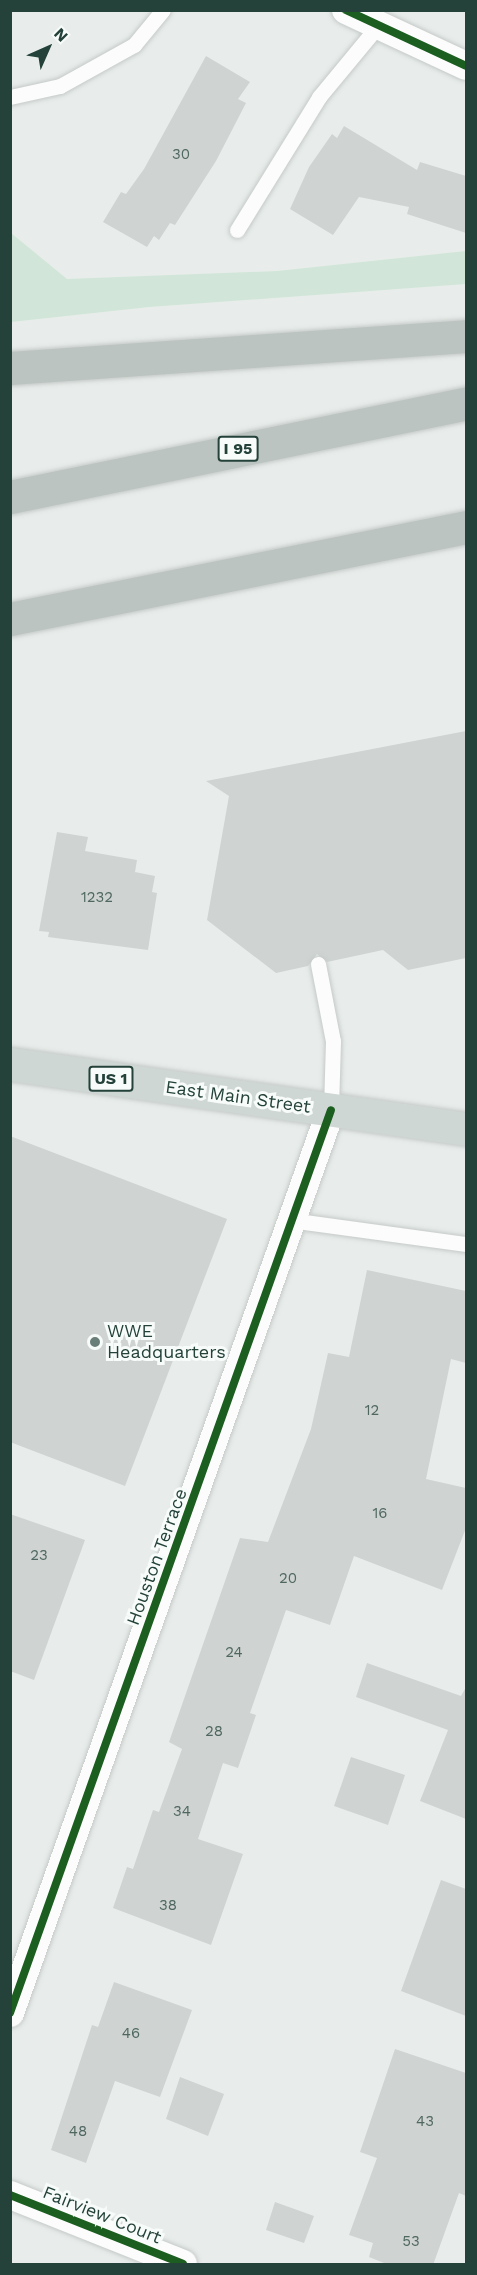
<!DOCTYPE html>
<html>
<head>
<meta charset="utf-8">
<style>
	body { margin:0 }
	#map { position:relative; width:477px; height:2275px; overflow:hidden; background:#e8edeb; font-family:"Work Sans",sans-serif }
	div>[style] { position:absolute }
	.green>* { inset:0; background:#d1e6d8 }
	.building>* { inset:0; background:#cfd4d2 }
	.roads { filter:drop-shadow(0 0 2px #c5cac8) drop-shadow(0 0 2px #c5cac8) }
	.service>* { height:15px; margin:-7.5px; padding:0 7.5px; transform-origin:7.5px; border-radius:7.5px; background:#fcfcfc }
	.minor>* { height:28px; margin:-14px; padding:0 14px; transform-origin:14px; border-radius:14px; background:#fcfcfc }
	.primary>* { height:33px; margin:-16.5px; padding:0 16.5px; transform-origin:16.5px; border-radius:16.5px; background:#cfd7d5 }
	.motorway>* { height:33px; margin:-16.5px; padding:0 16.5px; transform-origin:16.5px; border-radius:16.5px; background:#bcc4c2 }
	.cycleway>* { height:8px; margin:-4px; padding:0 4px; transform-origin:4px; border-radius:4px; background:#1b5e20 }
	.dots>* { width:16px; height:16px; translate:-50% -50%; box-sizing:border-box; border:3px solid #f7fbf9; border-radius:50% }
	span { translate:-50% -50%; white-space:nowrap; text-align:center; line-height:1.15; -webkit-text-stroke:6px #f7fbf9; paint-order:stroke }
	.number-label { font-size:15px; color:#506761 }
	.number-label span { -webkit-text-stroke-width:0 }
	.shield-label span { padding:2px 4px; background:#f7fbf9; border:2px solid; border-radius:4px; -webkit-text-stroke-width:0 }
	.shield-label { font-size:16px; color:#24423a; font-weight:700 }
	.street-label { font-size:18px; color:#24423a }
	.poi-label { font-size:18px; color:#24423a }
	.left { translate:0 -50%; text-align:left }
	.frame { position:absolute; inset:0; border:12px solid #24423a; pointer-events:none }
	.north { position:absolute; left:18px; top:18px; width:60px; height:60px; -webkit-text-stroke:4px #f7fbf9; paint-order:stroke; rotate:45deg; font-size:16px; font-weight:700; line-height:24px; text-align:center; color:#24423a }
	.north::after { content:''; display:block; margin:auto; width:21px; height:27px; background:#24423a; clip-path:polygon(50% 0,100% 100%,50% 72%,0 100%) }
</style>
</head>
<body>
<div id="map">
	<div class="green">
		<div style="clip-path:polygon(11px 233px,67px 279px,277px 271px,466px 251px,466px 284px,149px 307px,11px 322px)"></div>
	</div>
	<div class="building">
		<div style="clip-path:polygon(206px 56px,250px 82px,238px 99px,246px 103px,216px 161px,175px 225px,170px 223px,159px 240px,154px 236px,147px 247px,103px 222px,121px 192px,126px 194px,144px 169px)"></div>
		<div style="clip-path:polygon(344px 126px,417px 170px,420px 162px,466px 176px,466px 233px,407px 214px,409px 207px,359px 197px,333px 235px,290px 209px,309px 167px,332px 134px,337px 138px)"></div>
		<div style="clip-path:polygon(466px 731px,466px 958px,408px 970px,383px 950px,327px 962px,317px 954px,308px 966px,276px 973px,207px 920px,229px 796px,206px 781px)"></div>
		<div style="clip-path:polygon(57px 832px,88px 837px,85px 851px,137px 860px,135px 872px,155px 876px,152px 892px,157px 893px,148px 950px,48px 937px,49px 932px,39px 931px)"></div>
		<div style="clip-path:polygon(10px 1136px,227px 1219px,125px 1486px,10px 1442px)"></div>
		<div style="clip-path:polygon(367px 1270px,466px 1291px,466px 1363px,451px 1359px,426px 1479px,466px 1488px,466px 1528px,442px 1590px,354px 1556px,330px 1625px,286px 1610px,250px 1713px,256px 1715px,238px 1768px,223px 1763px,198px 1839px,243px 1854px,211px 1945px,113px 1908px,127px 1867px,133px 1869px,153px 1810px,159px 1812px,182px 1749px,169px 1742px,240px 1538px,268px 1542px,311px 1429px,328px 1353px,349px 1357px)"></div>
		<div style="clip-path:polygon(10px 1514px,85px 1540px,34px 1680px,10px 1671px)"></div>
		<div style="clip-path:polygon(367px 1663px,461px 1696px,466px 1687px,466px 1819px,420px 1801px,448px 1730px,356px 1697px)"></div>
		<div style="clip-path:polygon(351px 1757px,405px 1775px,388px 1825px,334px 1806px)"></div>
		<div style="clip-path:polygon(441px 1880px,466px 1889px,466px 2016px,401px 1991px)"></div>
		<div style="clip-path:polygon(114px 1982px,192px 2010px,160px 2097px,115px 2081px,86px 2163px,51px 2150px,92px 2025px,98px 2027px)"></div>
		<div style="clip-path:polygon(395px 2049px,466px 2073px,466px 2196px,459px 2193px,433px 2265px,389px 2265px,369px 2257px,373px 2243px,349px 2235px,377px 2158px,360px 2152px)"></div>
		<div style="clip-path:polygon(180px 2077px,224px 2094px,208px 2136px,166px 2119px)"></div>
		<div style="clip-path:polygon(275px 2202px,314px 2216px,304px 2243px,266px 2230px)"></div>
	</div>
	<div class="roads">
		<div class="service">
			<div style="left:10px;top:97px;width:51px;rotate:-12.4deg"></div>
			<div style="left:60px;top:86px;width:85px;rotate:-29deg"></div>
			<div style="left:134px;top:45px;width:45px;rotate:-50.4deg"></div>
			<div style="left:237px;top:230px;width:156px;rotate:-58.3deg"></div>
			<div style="left:319px;top:97px;width:91px;rotate:-50.4deg"></div>
			<div style="left:318px;top:964px;width:78px;rotate:79deg"></div>
			<div style="left:333px;top:1041px;width:69px;rotate:91.7deg"></div>
			<div style="left:290px;top:1220px;width:178px;rotate:7.8deg"></div>
		</div>
		<div class="minor">
			<div style="left:346px;top:10px;width:132px;rotate:25deg"></div>
			<div style="left:10px;top:2013px;width:958px;rotate:-70.43deg"></div>
			<div style="left:10px;top:2195px;width:186px;rotate:21.7deg"></div>
		</div>
		<div class="primary">
			<div style="left:10px;top:1064px;width:461px;rotate:8.1deg"></div>
		</div>
		<div class="motorway">
			<div style="left:10px;top:368px;width:457px;rotate:-4deg"></div>
			<div style="left:10px;top:497px;width:466px;rotate:-11.6deg"></div>
			<div style="left:10px;top:619px;width:465px;rotate:-11.4deg"></div>
		</div>
	</div>
	<div class="cycleway">
		<div style="left:346px;top:10px;width:132px;rotate:25deg"></div>
		<div style="left:10px;top:2013px;width:958px;rotate:-70.43deg"></div>
		<div style="left:10px;top:2195px;width:186px;rotate:21.7deg"></div>
	</div>
	<div class="dots">
		<div style="left:95px;top:1342px;background:#697e78"></div>
	</div>
	<div class="number-label">
		<span style="left:181px;top:155px">30</span>
		<span style="left:97px;top:898px">1232</span>
		<span style="left:372px;top:1411px">12</span>
		<span style="left:380px;top:1514px">16</span>
		<span style="left:39px;top:1556px">23</span>
		<span style="left:288px;top:1579px">20</span>
		<span style="left:234px;top:1653px">24</span>
		<span style="left:214px;top:1732px">28</span>
		<span style="left:182px;top:1812px">34</span>
		<span style="left:168px;top:1906px">38</span>
		<span style="left:131px;top:2034px">46</span>
		<span style="left:425px;top:2122px">43</span>
		<span style="left:78px;top:2132px">48</span>
		<span style="left:411px;top:2242px">53</span>
	</div>
	<div class="shield-label">
		<span style="left:238px;top:449px">I 95</span>
		<span style="left:111px;top:1079px">US 1</span>
	</div>
	<div class="street-label">
		<span style="left:238px;top:1097px;rotate:8deg">East Main Street</span>
		<span style="left:157px;top:1557px;rotate:-70deg">Houston Terrace</span>
		<span style="left:102px;top:2215px;rotate:22deg">Fairview Court</span>
	</div>
	<div class="poi-label">
		<span class="left" style="left:107px;top:1342px">WWE<br>Headquarters</span>
	</div>
	<div class="frame"></div>
	<div class="north">N</div>
</div>
</body>
</html>
